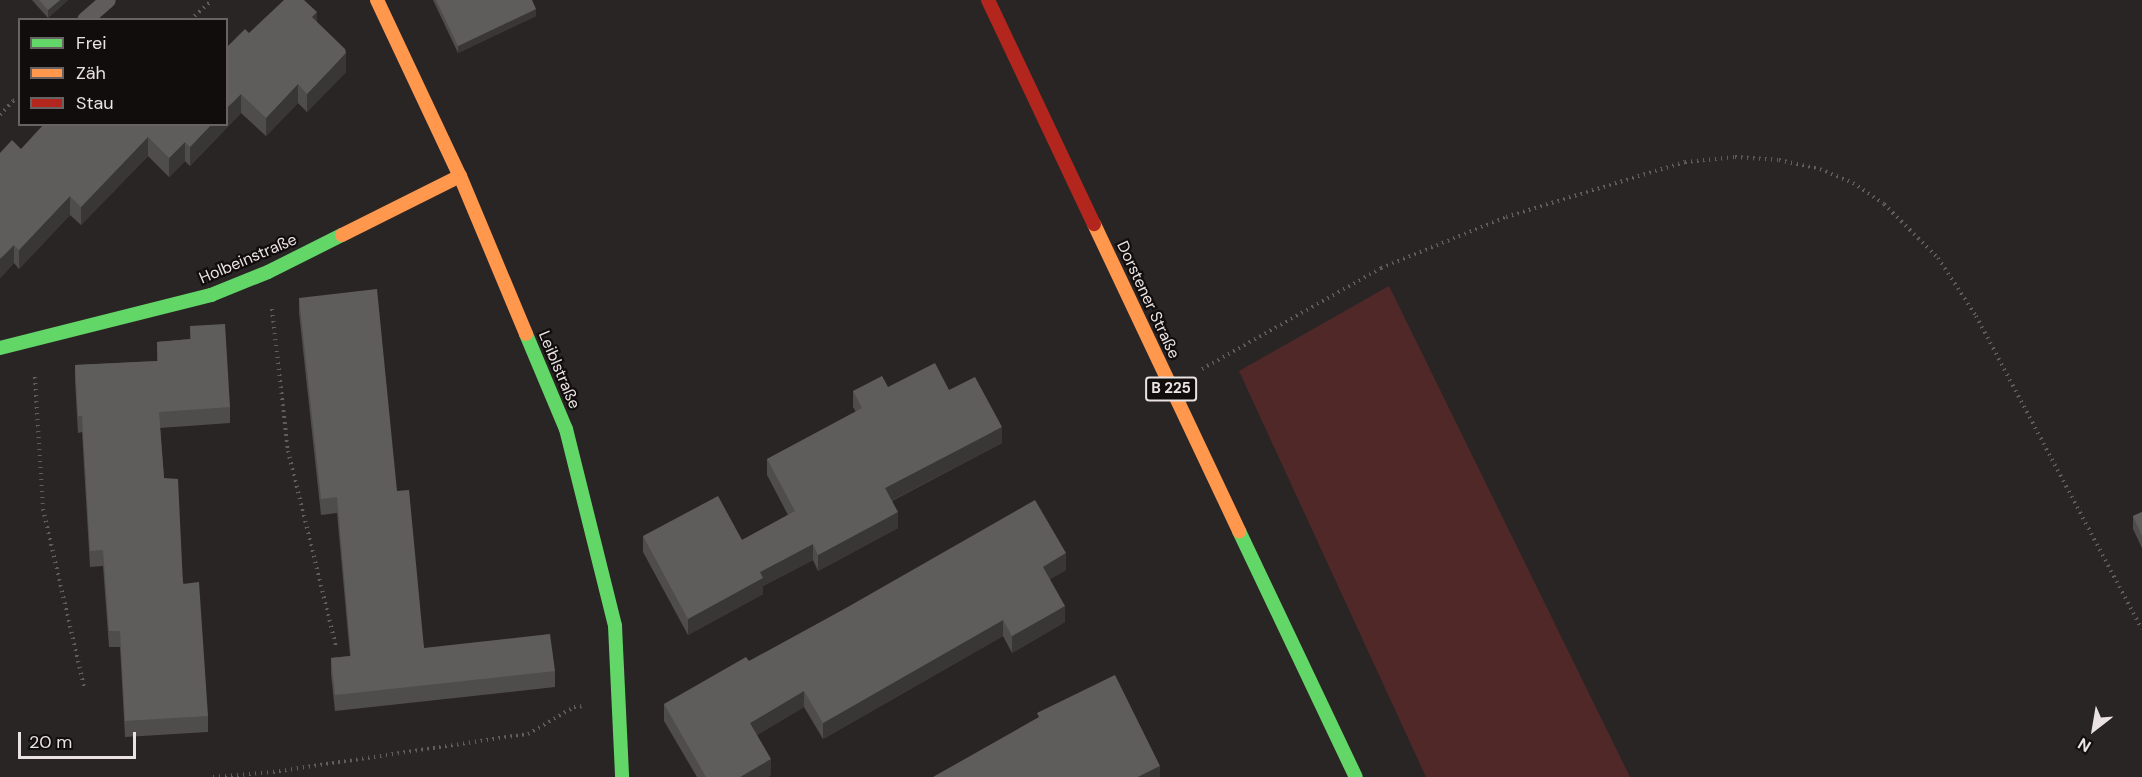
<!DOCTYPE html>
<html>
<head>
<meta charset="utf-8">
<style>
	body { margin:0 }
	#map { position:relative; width:2142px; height:777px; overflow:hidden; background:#2a2525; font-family:"DM Sans",sans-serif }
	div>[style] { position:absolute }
	.green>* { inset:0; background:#502828 }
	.path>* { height:4px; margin-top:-2px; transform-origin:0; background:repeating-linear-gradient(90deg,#615d5d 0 1.5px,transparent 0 6px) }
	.lane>* { height:16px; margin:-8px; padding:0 8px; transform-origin:8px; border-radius:8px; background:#605c5b }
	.fast>* { height:14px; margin:-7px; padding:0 7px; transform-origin:7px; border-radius:7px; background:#63d668 }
	.slow>* { height:14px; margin:-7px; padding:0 7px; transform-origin:7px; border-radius:7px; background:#ff974d }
	.jam>* { height:14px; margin:-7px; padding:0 7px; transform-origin:7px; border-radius:7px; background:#b3261e }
	.wall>* { inset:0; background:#4f4c4c }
	.shaded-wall>* { inset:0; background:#393636 }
	.building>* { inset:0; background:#5f5d5c }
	span { translate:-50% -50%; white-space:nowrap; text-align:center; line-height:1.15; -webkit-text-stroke:4.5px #120d0d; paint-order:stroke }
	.shield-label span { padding:2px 4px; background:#120d0d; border:2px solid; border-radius:4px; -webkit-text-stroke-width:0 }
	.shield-label { font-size:15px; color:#eae3e2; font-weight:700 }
	.street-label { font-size:16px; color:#eae3e2 }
	.legend { position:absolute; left:18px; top:18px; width:210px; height:108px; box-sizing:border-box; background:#120d0d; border:2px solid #686362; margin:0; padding:8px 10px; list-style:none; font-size:18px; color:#eae3e2 }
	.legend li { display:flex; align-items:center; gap:12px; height:30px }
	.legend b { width:30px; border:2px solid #686362 }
	.north { position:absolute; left:2064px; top:699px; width:60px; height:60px; -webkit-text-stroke:4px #120d0d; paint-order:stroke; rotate:211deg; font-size:16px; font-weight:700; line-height:24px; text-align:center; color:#eae3e2 }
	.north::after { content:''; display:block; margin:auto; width:21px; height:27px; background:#eae3e2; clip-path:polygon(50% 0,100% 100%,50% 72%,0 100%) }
	.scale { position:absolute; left:18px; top:732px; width:118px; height:27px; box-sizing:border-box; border:3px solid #eae3e2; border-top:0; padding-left:8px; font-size:18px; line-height:21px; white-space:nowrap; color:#eae3e2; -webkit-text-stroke:4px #120d0d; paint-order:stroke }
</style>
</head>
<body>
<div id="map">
	<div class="green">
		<div style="clip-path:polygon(1389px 286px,1630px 777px,1426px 777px,1239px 371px)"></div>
	</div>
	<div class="path">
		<div style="left:190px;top:20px;width:30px;rotate:-42deg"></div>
		<div style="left:0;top:115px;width:19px;rotate:-47deg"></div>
		<div style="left:13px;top:101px;width:8px;rotate:-23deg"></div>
		<div style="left:272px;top:309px;width:143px;rotate:83.6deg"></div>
		<div style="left:288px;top:451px;width:201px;rotate:76.2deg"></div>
		<div style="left:1202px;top:369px;width:206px;rotate:-29.4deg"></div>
		<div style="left:1381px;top:268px;width:135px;rotate:-22.2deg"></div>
		<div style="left:1506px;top:217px;width:187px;rotate:-17.1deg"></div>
		<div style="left:1685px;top:162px;width:50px;rotate:-5.7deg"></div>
		<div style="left:1735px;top:157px;width:44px;rotate:3.9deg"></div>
		<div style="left:1779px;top:160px;width:42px;rotate:12.4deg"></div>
		<div style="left:1820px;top:169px;width:36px;rotate:23deg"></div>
		<div style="left:1853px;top:183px;width:37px;rotate:34deg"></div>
		<div style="left:1884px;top:204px;width:76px;rotate:45deg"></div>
		<div style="left:1938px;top:258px;width:69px;rotate:56.8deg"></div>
		<div style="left:1976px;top:316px;width:354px;rotate:62.1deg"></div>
		<div style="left:35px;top:377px;width:132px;rotate:86.5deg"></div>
		<div style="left:43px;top:509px;width:182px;rotate:77deg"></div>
		<div style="left:213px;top:777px;width:60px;rotate:-4.8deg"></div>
		<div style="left:273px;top:772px;width:258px;rotate:-8.5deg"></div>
		<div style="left:528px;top:734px;width:53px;rotate:-30.4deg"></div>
		<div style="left:574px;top:707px;width:9px;rotate:-6deg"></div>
	</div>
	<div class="lane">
		<div style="left:85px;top:20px;width:30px;rotate:-41deg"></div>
	</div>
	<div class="fast">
		<div style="left:526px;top:334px;width:103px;rotate:67.2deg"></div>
		<div style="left:566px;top:429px;width:203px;rotate:76deg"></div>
		<div style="left:615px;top:626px;width:151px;rotate:87.3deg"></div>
		<div style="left:0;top:348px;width:218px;rotate:-14.1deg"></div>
		<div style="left:211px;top:295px;width:61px;rotate:-22deg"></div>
		<div style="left:268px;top:272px;width:83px;rotate:-26.6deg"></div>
		<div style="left:1239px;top:531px;width:272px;rotate:64.6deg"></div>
	</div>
	<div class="slow">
		<div style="left:377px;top:0;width:195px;rotate:64.8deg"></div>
		<div style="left:460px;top:176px;width:171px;rotate:67.3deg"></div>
		<div style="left:1094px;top:224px;width:340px;rotate:64.7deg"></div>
		<div style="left:342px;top:235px;width:132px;rotate:-26.6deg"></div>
	</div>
	<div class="jam">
		<div style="left:988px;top:0;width:248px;rotate:64.7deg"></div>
	</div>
	<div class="wall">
		<div style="clip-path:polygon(32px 0,68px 0,48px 18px)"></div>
		<div style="clip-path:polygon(433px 0,532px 0,536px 16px,458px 53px)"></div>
		<div style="clip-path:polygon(317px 22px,346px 72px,307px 112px,298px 103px,266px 136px,241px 113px,190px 166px,185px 161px,169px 177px,148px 156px,81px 225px,70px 215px,19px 269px,14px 263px,0 278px,21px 149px,226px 124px,249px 33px)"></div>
		<div style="clip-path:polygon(299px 298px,397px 491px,424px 648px,555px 671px,555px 687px,335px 711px,331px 674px,331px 658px,350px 656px,337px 513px,321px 515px,299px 313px)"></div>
		<div style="clip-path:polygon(190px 326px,230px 407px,230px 423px,160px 428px,164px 478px,208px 716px,208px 732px,125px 737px,120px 647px,109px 647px,103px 566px,90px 567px,82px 432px,78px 433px,75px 381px,75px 365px,157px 361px,157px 342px,190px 339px)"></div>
		<div style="clip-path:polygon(888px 387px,949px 390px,1002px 443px,892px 501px,898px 528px,818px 571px,813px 560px,763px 586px,763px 594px,688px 635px,643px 552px,643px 536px,742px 540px,788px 515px,767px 475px,767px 459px,856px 412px,853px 407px,853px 391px)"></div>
		<div style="clip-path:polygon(2142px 512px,2142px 548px,2133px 529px,2133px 516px)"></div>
		<div style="clip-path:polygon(1066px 570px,1050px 579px,1065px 622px,1012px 653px,1003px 636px,823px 739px,804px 707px,757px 735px,771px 775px,768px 777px,697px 777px,664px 721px,664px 704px,749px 661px)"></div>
	</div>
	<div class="shaded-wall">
		<div style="clip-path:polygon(60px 0,68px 0,48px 18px,48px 10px)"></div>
		<div style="clip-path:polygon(536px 9px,536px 16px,458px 53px,458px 46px)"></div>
		<div style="clip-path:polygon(317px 12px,317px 31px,312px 17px)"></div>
		<div style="clip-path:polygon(346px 53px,346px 72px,307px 112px,307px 94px)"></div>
		<div style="clip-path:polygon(298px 84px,298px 103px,266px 136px,266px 118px)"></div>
		<div style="clip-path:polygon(241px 94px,241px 113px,190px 166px,190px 147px,212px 124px,226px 124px,226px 109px)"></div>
		<div style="clip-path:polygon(148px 137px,148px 156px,81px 225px,81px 207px)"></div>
		<div style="clip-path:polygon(185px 142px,185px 161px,169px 177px,169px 158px)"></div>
		<div style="clip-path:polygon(70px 196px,70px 215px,19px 269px,19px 250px)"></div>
		<div style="clip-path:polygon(14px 245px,14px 263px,0 278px,0 259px)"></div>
		<div style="clip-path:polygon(1002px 427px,1002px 443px,885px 504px,885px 488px)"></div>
		<div style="clip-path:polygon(898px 512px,898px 528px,818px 571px,818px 555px)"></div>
		<div style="clip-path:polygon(813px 544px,813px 560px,763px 586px,763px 594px,688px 635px,688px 619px,760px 572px)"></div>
		<div style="clip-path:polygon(1066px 553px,1066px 570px,1043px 583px,1043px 567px)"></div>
		<div style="clip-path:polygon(1065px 606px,1065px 622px,1012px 653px,1012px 636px)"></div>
		<div style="clip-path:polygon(1003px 620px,1003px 636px,823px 739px,823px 723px)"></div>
		<div style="clip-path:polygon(804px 691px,804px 707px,750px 739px,750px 723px)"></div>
		<div style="clip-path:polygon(771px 759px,771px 775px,768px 777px,740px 777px)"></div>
		<div style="clip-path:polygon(1160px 766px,1160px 777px,1138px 777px)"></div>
	</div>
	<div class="building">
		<div style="clip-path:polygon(39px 0,60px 0,48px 10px)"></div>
		<div style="clip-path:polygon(284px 0,304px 0,317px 12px,312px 17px,345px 49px,346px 53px,307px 94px,298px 84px,266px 118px,241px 94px,226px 109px,226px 48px,245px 29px,249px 33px)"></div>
		<div style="clip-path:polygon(436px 0,532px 0,536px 9px,458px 46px)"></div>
		<div style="clip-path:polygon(44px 124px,212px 124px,190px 147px,185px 142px,169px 158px,148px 137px,81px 207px,70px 196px,19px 250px,14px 245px,0 259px,0 153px,12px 140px,21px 149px)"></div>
		<div style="clip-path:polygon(377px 289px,397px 491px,409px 490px,424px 648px,550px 634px,555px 671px,335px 695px,331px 658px,351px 656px,337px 497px,321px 499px,299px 298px)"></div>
		<div style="clip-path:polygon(225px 324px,230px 407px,159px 412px,164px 478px,178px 479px,183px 584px,199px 582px,208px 716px,125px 721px,120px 631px,109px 631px,103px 550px,90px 551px,82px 416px,78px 416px,75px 365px,158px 361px,157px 342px,191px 339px,190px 326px)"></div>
		<div style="clip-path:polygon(935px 363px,949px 390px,975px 377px,1002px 427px,885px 488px,898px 512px,818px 555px,813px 544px,760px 572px,763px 578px,688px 619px,643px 536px,718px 496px,742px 540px,795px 511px,767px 459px,862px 408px,853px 391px,882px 376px,888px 387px)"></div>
		<div style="clip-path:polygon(1035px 500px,1066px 553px,1043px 567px,1065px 606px,1012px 636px,1003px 620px,823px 723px,804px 691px,750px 723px,771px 759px,740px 777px,706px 777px,664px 704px,746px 657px,749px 661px,846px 608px)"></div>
		<div style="clip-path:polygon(2142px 512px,2142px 536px,2133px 516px)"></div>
		<div style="clip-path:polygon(1115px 675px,1160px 766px,1138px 777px,933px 777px,1039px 717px,1037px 713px)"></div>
	</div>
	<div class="shield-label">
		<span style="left:1171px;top:389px">B 225</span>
	</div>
	<div class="street-label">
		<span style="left:248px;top:259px;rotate:-23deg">Holbeinstraße</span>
		<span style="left:1148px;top:300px;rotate:65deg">Dorstener Straße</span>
		<span style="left:559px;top:370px;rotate:67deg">Leiblstraße</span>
	</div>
	<ul class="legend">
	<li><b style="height:8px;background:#63d668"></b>Frei</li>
	<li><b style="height:8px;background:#ff974d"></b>Zäh</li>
	<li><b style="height:8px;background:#b3261e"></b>Stau</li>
	</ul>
	<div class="north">N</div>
	<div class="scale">20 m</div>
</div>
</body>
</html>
